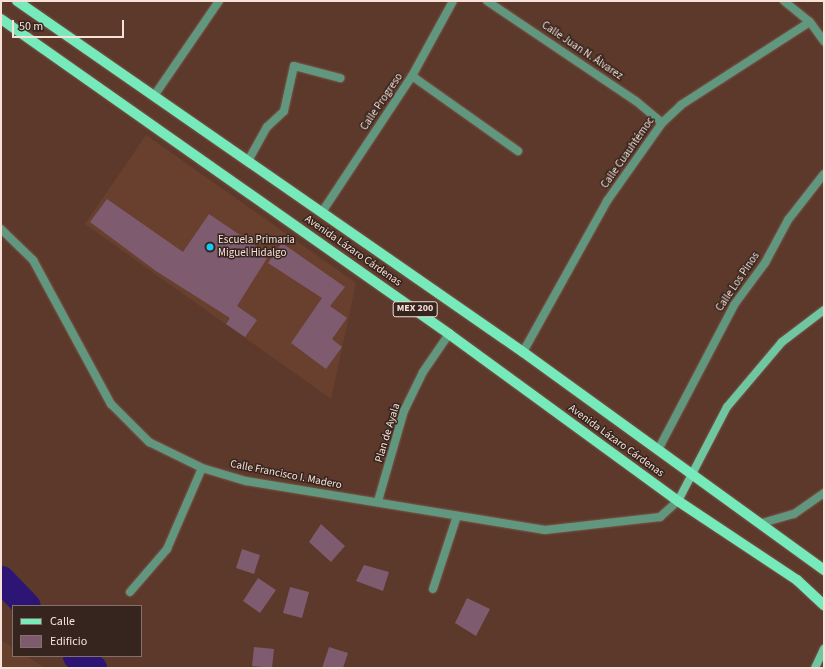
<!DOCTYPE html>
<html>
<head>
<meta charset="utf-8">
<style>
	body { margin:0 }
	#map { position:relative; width:825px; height:669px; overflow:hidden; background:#5c392a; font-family:"Source Sans 3",sans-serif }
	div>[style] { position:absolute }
	.built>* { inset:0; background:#69402e }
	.river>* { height:27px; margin:-13.5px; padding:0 13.5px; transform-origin:13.5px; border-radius:13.5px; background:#2d1575 }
	.building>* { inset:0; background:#7e5b6f }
	.roads { filter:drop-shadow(0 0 1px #785749) drop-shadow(0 0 1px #785749) }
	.street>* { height:8px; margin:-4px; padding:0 4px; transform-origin:4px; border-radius:4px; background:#62977f }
	.secondary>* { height:8px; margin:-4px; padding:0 4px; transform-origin:4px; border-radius:4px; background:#6fc6a1 }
	.primary>* { height:10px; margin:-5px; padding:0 5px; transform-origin:5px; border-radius:5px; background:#76eaba }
	.dots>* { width:11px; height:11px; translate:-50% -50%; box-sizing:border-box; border:2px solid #35251e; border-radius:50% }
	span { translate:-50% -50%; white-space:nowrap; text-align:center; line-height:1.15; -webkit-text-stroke:3px #35251e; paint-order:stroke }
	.shield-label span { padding:1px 3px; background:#35251e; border:1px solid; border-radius:3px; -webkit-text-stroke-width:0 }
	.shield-label { font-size:10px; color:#f8e1d8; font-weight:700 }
	.street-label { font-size:11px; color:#f8e1d8 }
	.poi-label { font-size:11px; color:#f8e1d8 }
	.left { translate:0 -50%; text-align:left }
	.frame { position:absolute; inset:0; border:2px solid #f8e1d8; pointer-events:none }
	.legend { position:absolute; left:12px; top:605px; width:130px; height:52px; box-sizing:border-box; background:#35251e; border:1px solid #837068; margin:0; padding:5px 7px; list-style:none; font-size:12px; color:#f8e1d8 }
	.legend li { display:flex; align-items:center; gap:8px; height:20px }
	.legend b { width:20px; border:1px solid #837068 }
	.scale { position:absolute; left:12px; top:20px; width:112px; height:18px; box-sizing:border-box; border:2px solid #f8e1d8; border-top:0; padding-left:5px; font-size:12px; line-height:14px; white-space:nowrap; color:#f8e1d8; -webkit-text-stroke:3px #35251e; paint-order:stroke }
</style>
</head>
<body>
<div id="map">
	<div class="built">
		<div style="clip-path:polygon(146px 135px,356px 283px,331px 399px,85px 224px)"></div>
		<div style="clip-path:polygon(1px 640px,13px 648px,13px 656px,26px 656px,45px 668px,1px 668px)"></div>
	</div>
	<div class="river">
		<div style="left:1px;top:579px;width:37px;rotate:46deg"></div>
		<div style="left:76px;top:656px;width:21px;rotate:35deg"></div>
	</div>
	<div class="building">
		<div style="clip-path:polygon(107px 199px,183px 252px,209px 214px,269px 255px,237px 306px,257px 320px,245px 337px,226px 324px,230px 318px,156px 271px,90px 222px)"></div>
		<div style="clip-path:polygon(282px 243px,345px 287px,330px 306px,347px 318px,332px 339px,342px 347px,326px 369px,291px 343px,322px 298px,268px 263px)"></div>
		<div style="clip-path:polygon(321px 524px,345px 546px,331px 562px,309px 542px)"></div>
		<div style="clip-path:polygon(242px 549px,260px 555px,254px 574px,236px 568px)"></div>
		<div style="clip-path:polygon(364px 565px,389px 572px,383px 591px,356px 581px)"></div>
		<div style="clip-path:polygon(258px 578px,276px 590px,260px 613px,243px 601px)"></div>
		<div style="clip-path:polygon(290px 587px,309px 592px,302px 618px,283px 613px)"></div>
		<div style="clip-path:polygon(467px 598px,490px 609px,476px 636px,455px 623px)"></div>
		<div style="clip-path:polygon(254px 647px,274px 649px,272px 668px,252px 666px)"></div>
		<div style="clip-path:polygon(329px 647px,348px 653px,343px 668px,322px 668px)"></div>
	</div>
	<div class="roads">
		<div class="street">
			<div style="left:487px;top:1px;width:179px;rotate:33.9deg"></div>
			<div style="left:636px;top:101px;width:34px;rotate:40deg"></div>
			<div style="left:784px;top:1px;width:33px;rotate:39deg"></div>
			<div style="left:810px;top:22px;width:24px;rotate:54deg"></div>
			<div style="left:412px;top:76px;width:130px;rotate:35.3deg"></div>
			<div style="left:154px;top:96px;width:115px;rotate:-55.6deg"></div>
			<div style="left:248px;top:161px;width:39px;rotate:-61deg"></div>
			<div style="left:267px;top:127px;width:23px;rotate:-43deg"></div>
			<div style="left:284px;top:111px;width:46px;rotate:-77.5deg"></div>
			<div style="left:294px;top:66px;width:48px;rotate:14.6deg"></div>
			<div style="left:322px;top:212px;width:163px;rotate:-56.5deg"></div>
			<div style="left:412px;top:76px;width:85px;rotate:-61.3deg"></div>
			<div style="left:1px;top:229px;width:45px;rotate:44.1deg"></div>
			<div style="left:33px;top:260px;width:164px;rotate:61.6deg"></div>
			<div style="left:111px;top:404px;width:54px;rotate:45deg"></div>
			<div style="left:149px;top:442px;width:59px;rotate:26.1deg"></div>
			<div style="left:202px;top:468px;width:46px;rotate:16.5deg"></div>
			<div style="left:246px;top:481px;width:303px;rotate:9.3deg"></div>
			<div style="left:545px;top:530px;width:116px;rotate:-6.4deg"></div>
			<div style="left:660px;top:517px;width:24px;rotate:-42deg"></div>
			<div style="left:523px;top:352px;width:173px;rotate:-60.9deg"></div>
			<div style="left:607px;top:201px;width:95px;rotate:-54.8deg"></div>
			<div style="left:662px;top:123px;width:26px;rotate:-43deg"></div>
			<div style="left:681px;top:105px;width:153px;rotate:-32.8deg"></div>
			<div style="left:658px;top:450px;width:164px;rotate:-62.3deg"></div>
			<div style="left:734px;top:305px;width:52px;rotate:-53.6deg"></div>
			<div style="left:765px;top:263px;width:49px;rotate:-61.9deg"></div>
			<div style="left:788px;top:220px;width:58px;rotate:-52deg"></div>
			<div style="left:378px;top:501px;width:94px;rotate:-73.9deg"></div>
			<div style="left:404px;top:411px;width:43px;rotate:-64deg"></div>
			<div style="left:423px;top:372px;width:46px;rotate:-55.6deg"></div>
			<div style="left:762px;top:523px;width:33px;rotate:-16deg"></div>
			<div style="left:794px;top:514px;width:37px;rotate:-35deg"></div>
			<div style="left:433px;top:589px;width:77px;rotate:-71.8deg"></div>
			<div style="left:130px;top:592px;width:57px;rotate:-49.3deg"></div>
			<div style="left:167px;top:549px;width:88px;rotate:-66.6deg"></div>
		</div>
		<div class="secondary">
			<div style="left:678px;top:501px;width:106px;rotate:-62.5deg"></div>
			<div style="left:727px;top:407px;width:85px;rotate:-49.8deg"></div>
			<div style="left:782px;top:342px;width:53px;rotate:-37.3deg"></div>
			<div style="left:815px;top:668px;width:21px;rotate:-65deg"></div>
		</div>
		<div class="primary">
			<div style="left:17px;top:1px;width:616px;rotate:34.75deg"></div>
			<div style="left:523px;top:352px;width:372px;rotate:35.9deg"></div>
			<div style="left:1px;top:19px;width:548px;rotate:35.11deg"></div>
			<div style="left:449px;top:334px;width:283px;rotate:36.1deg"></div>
			<div style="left:678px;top:501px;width:143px;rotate:33.6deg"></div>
			<div style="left:797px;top:580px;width:37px;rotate:43deg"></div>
		</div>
	</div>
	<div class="dots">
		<div style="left:210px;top:247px;background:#16cafb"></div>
	</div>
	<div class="shield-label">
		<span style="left:415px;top:309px">MEX 200</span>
	</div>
	<div class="street-label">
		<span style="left:582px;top:51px;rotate:34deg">Calle Juan N. Álvarez</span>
		<span style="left:382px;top:102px;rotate:-56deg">Calle Progreso</span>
		<span style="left:628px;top:153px;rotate:-55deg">Calle Cuauhtémoc</span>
		<span style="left:353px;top:251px;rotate:35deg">Avenida Lázaro Cárdenas</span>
		<span style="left:738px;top:282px;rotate:-56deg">Calle Los Pinos</span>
		<span style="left:388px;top:433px;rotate:-73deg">Plan de Ayala</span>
		<span style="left:616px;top:441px;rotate:36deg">Avenida Lázaro Cárdenas</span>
		<span style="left:286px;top:475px;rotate:11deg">Calle Francisco I. Madero</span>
	</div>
	<div class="poi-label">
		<span class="left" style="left:218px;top:247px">Escuela Primaria<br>Miguel Hidalgo</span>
	</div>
	<div class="frame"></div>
	<ul class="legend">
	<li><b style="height:5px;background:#76eaba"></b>Calle</li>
	<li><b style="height:11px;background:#7e5b6f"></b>Edificio</li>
	</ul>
	<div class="scale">50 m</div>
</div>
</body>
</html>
